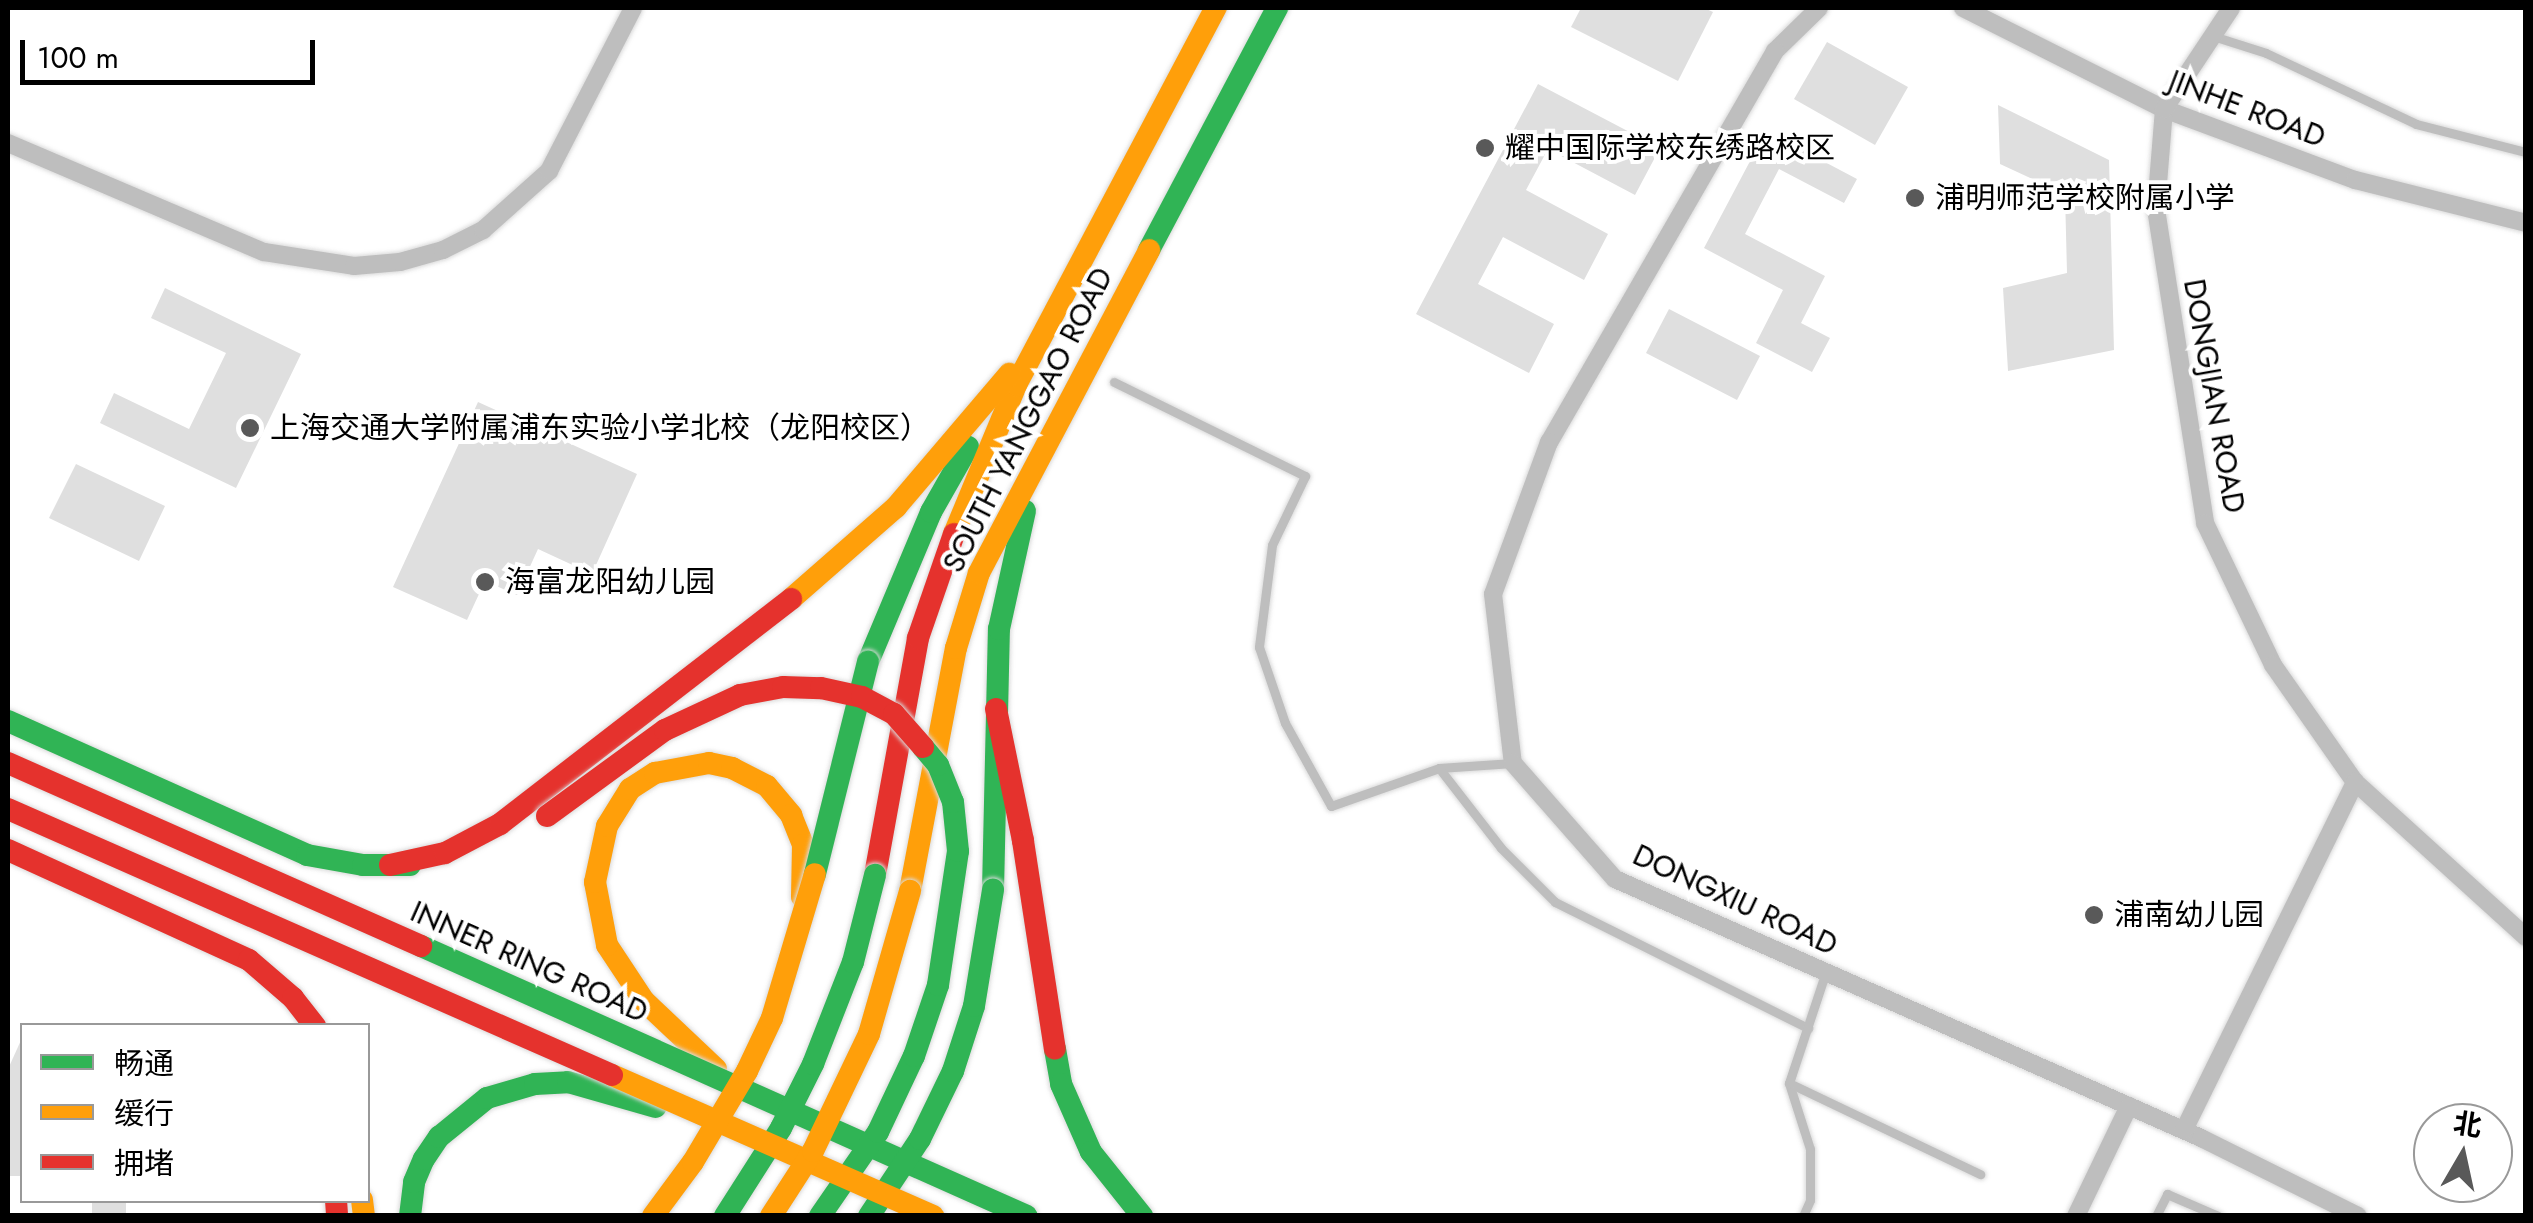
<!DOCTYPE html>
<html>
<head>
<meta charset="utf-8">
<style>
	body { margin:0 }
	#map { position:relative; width:2533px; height:1223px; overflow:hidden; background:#fff; font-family:Jost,"Noto Sans SC",sans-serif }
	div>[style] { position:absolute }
	.building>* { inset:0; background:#dfdfdf }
	.roads { filter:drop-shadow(0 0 2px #dbdbdb) drop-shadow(0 0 2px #dbdbdb) }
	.lane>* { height:9px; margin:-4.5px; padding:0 4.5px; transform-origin:4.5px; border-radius:4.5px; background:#bebebe }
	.street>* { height:18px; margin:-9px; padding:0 9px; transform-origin:9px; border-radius:9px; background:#bebebe }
	.fast>* { height:22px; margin:-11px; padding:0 11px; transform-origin:11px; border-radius:11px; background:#30b455 }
	.slow>* { height:22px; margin:-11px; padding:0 11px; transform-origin:11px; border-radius:11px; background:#ff9f0a }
	.jam>* { height:22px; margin:-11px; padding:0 11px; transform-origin:11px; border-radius:11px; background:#e5322d }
	.bridges { filter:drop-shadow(0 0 2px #dbdbdb) drop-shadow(0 0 2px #dbdbdb) }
	.fast-bridge>* { height:22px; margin:-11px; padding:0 11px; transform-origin:11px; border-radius:11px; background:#30b455 }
	.slow-bridge>* { height:22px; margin:-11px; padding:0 11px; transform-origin:11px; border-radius:11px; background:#ff9f0a }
	.jam-bridge>* { height:22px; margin:-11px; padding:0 11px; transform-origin:11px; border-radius:11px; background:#e5322d }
	.dots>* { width:28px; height:28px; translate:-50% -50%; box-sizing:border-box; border:5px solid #fff; border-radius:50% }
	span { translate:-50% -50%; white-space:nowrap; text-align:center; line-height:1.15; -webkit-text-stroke:8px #fff; paint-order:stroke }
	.street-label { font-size:30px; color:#000 }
	.poi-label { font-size:30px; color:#000 }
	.left { translate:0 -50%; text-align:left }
	.frame { position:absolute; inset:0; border:10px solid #000; pointer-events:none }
	.legend { position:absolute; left:20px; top:1023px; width:350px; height:180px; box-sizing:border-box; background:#fff; border:2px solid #999; margin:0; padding:12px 18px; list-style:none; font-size:30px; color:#000 }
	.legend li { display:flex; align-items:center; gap:20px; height:50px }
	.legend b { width:50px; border:2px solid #999 }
	.north { position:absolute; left:2413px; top:1103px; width:100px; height:100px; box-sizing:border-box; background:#fff; border:2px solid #999; border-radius:50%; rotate:9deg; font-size:28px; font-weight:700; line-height:40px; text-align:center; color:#000 }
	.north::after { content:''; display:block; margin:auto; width:35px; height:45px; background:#595959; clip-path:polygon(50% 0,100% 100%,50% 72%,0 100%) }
	.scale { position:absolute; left:20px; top:40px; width:295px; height:45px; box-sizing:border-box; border:5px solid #000; border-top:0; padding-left:12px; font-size:30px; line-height:35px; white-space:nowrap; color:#000; -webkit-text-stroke:8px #fff; paint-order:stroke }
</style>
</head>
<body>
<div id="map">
	<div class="building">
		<div style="clip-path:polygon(1581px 8px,1704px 8px,1713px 12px,1678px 81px,1571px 27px)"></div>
		<div style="clip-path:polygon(1827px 42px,1908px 87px,1875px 145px,1794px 99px)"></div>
		<div style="clip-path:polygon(1538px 84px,1660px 148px,1635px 195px,1548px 149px,1526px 190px,1608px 234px,1584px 280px,1503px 237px,1478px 284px,1554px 324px,1529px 373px,1416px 314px)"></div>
		<div style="clip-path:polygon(1998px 105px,2109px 160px,2114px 350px,2008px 371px,2003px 288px,2067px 273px,2065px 194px,2000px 164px)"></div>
		<div style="clip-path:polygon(1766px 131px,1857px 179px,1844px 203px,1779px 169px,1745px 234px,1825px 276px,1801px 323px,1830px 338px,1812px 372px,1756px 343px,1783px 290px,1704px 248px)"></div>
		<div style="clip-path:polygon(165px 288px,301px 354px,236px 488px,100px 423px,114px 393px,189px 429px,226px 353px,151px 318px)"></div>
		<div style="clip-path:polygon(1669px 309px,1760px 356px,1737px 400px,1646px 353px)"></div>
		<div style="clip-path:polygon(478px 402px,637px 474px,592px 574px,538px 549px,517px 595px,485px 581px,467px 620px,393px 587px)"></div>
		<div style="clip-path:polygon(76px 464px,165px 506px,139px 561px,49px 518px)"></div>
		<div style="clip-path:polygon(22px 1038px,22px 1176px,8px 1176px,8px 1069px)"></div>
		<div style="clip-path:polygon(92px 1200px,126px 1200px,126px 1216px,92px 1216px)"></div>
	</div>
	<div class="roads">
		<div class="lane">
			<div style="left:2216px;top:37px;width:52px;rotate:17.7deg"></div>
			<div style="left:2266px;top:53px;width:166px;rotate:25.3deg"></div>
			<div style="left:2416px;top:124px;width:114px;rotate:14.3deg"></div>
			<div style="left:1114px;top:382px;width:213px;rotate:26.2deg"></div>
			<div style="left:1305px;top:476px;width:76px;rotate:115.6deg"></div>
			<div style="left:1272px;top:545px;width:103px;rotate:97.3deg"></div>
			<div style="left:1259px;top:647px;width:80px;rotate:71.1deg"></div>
			<div style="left:1285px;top:723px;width:95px;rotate:61deg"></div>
			<div style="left:1331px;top:806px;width:114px;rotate:-19.4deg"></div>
			<div style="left:1439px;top:768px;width:74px;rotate:-3.9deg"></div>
			<div style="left:1439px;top:768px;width:101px;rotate:52.2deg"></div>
			<div style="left:1501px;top:848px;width:76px;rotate:45deg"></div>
			<div style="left:1555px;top:902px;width:283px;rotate:26.5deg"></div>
			<div style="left:1789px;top:1083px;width:212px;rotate:25.5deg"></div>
			<div style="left:1803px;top:1216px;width:17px;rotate:-66deg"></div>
			<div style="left:1810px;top:1200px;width:51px;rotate:-90deg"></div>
			<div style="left:1810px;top:1149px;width:69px;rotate:-107.7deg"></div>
			<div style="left:1789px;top:1083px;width:115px;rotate:-71.7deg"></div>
			<div style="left:2156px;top:1216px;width:25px;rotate:-63deg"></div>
			<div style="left:2167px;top:1194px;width:56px;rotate:23.3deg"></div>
		</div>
		<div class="street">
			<div style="left:1819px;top:8px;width:62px;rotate:135.7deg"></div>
			<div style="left:1775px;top:51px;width:452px;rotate:120deg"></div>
			<div style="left:1549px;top:442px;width:162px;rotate:110.2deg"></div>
			<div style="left:1493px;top:594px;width:170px;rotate:83.3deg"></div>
			<div style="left:1513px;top:763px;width:154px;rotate:48.7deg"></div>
			<div style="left:1615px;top:879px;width:641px;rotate:23.84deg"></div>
			<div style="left:2201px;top:1138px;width:175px;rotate:26.4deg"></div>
			<div style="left:1963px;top:8px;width:225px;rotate:26.7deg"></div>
			<div style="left:2164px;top:109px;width:204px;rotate:20.4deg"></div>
			<div style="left:2355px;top:180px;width:176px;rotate:14.1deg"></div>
			<div style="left:2164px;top:109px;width:100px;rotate:94.6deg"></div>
			<div style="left:2156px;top:209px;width:318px;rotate:81.1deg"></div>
			<div style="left:2205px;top:523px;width:157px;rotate:64.4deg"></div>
			<div style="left:2273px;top:665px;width:143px;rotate:55deg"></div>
			<div style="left:2355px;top:782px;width:231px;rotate:42.2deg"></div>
			<div style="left:2164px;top:109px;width:121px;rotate:-56.4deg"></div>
			<div style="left:8px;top:143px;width:278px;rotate:23.1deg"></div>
			<div style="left:264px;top:252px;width:91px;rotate:8.8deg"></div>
			<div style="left:354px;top:266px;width:46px;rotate:-5deg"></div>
			<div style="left:400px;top:262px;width:45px;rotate:-15.6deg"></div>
			<div style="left:443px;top:250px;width:45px;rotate:-26.6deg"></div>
			<div style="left:483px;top:230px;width:89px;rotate:-41.8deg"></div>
			<div style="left:549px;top:171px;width:183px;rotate:-62.7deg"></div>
			<div style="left:2184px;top:1130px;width:388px;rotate:-63.8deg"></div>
			<div style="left:2076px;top:1216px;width:122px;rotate:-64.3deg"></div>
		</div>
		<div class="fast">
			<div style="left:1149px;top:250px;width:274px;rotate:-62.1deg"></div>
			<div style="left:868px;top:662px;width:163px;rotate:-67.2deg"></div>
			<div style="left:931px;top:512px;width:75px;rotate:-60.4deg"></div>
			<div style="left:8px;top:721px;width:328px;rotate:24.1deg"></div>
			<div style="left:307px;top:855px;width:57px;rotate:10.1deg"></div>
			<div style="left:363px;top:865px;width:47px"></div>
			<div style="left:993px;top:890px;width:261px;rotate:-88.7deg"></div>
			<div style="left:999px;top:629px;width:121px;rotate:-77.6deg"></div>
			<div style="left:1055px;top:1049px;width:36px;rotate:80deg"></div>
			<div style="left:1061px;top:1084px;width:74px;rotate:66.2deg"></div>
			<div style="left:1091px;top:1152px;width:82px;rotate:51.4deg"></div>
			<div style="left:410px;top:1216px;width:34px;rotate:-83deg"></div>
			<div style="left:414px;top:1182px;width:25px;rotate:-67deg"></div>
			<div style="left:424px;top:1159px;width:27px;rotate:-56deg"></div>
			<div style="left:439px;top:1137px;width:62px;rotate:-39.1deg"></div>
			<div style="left:487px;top:1098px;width:50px;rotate:-16.3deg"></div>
			<div style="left:535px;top:1084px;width:33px;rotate:-3deg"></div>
			<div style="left:568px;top:1082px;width:91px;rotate:15.9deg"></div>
		</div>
		<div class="slow">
			<div style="left:954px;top:534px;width:161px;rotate:-67.4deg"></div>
			<div style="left:1016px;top:385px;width:427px;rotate:-62.1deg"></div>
			<div style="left:791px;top:599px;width:140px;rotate:-41.2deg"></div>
			<div style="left:896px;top:507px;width:175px;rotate:-49.6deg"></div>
			<div style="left:910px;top:891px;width:247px;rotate:-79.3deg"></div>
			<div style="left:956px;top:648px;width:78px;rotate:-73deg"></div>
			<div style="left:979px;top:573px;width:365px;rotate:-62.2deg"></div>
			<div style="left:716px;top:1069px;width:99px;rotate:-136.6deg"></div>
			<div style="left:644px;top:1001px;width:67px;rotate:-123.5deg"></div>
			<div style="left:607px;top:945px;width:64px;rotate:-100.8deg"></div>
			<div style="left:595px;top:882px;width:57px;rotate:-77.9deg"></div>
			<div style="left:607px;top:826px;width:44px;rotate:-58.1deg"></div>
			<div style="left:630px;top:789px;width:30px;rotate:-33deg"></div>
			<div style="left:655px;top:773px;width:55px;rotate:-10.5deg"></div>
			<div style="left:709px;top:763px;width:24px;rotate:12deg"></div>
			<div style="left:732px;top:768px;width:39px;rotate:27deg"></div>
			<div style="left:767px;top:786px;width:38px;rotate:50deg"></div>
			<div style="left:791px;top:815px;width:32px;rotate:68deg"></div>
			<div style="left:803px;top:845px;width:52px;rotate:91.1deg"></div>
			<div style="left:362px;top:1200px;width:16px;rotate:83deg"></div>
		</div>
		<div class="jam">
			<div style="left:996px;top:709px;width:135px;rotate:78.4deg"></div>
			<div style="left:1023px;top:841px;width:210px;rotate:81.3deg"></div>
			<div style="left:8px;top:850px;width:265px;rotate:24.5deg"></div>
			<div style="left:249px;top:960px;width:58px;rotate:40.8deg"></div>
			<div style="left:293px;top:998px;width:36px;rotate:52deg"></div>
			<div style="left:390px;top:865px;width:56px;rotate:-12.3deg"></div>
			<div style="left:445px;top:853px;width:62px;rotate:-27.8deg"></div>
			<div style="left:500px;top:824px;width:368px;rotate:-37.7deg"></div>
			<div style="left:875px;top:875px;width:241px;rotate:-79.7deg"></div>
			<div style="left:918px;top:638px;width:110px;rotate:-70.9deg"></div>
			<div style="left:336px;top:1200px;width:16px;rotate:86deg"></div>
		</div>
	</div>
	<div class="bridges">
		<div class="fast-bridge">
			<div style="left:815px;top:874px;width:219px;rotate:-76deg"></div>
			<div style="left:421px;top:946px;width:663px;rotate:24.02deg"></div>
			<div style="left:725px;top:1216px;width:104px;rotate:-57.5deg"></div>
			<div style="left:781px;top:1128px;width:72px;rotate:-63.4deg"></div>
			<div style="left:813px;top:1064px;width:110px;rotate:-68.6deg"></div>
			<div style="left:853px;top:962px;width:90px;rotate:-75.8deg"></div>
			<div style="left:820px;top:1216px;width:102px;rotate:-55.4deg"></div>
			<div style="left:878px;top:1132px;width:84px;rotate:-64.7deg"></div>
			<div style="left:914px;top:1056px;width:75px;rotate:-71.3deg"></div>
			<div style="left:938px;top:985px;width:135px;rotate:-81.5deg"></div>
			<div style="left:958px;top:851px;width:49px;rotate:-95.8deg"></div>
			<div style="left:953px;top:802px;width:40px;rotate:-112deg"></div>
			<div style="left:938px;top:765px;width:23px;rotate:-130deg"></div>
			<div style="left:869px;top:1216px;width:92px;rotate:-56.5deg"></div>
			<div style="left:920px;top:1139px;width:76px;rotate:-64.1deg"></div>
			<div style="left:953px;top:1071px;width:68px;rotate:-72.1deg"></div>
			<div style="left:974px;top:1006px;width:118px;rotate:-80.7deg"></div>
		</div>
		<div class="slow-bridge">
			<div style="left:612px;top:1075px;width:351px;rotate:23.7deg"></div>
			<div style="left:653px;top:1216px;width:67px;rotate:-53.5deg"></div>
			<div style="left:693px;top:1162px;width:106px;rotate:-59.3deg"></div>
			<div style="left:747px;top:1071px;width:59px;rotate:-64.7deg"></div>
			<div style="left:772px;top:1018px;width:150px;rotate:-73.4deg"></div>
			<div style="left:771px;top:1216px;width:77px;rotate:-57.1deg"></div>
			<div style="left:813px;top:1151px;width:130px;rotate:-64.4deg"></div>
			<div style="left:869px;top:1034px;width:149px;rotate:-74deg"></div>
		</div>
		<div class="jam-bridge">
			<div style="left:8px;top:763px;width:452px;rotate:23.9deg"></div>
			<div style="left:8px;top:809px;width:660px;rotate:23.77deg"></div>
			<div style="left:547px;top:816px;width:146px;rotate:-36.1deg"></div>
			<div style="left:665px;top:730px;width:83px;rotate:-25deg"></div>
			<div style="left:740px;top:695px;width:44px;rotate:-10.5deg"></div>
			<div style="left:783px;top:687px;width:38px;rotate:2deg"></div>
			<div style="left:821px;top:688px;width:42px;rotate:12.4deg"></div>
			<div style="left:862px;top:697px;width:36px;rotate:28deg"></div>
			<div style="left:894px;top:714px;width:44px;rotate:48.7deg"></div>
		</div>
	</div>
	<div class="dots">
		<div style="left:1485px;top:148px;background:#595959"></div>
		<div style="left:1915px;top:198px;background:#595959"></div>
		<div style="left:250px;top:428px;background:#595959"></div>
		<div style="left:485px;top:582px;background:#595959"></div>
		<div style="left:2094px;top:915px;background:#595959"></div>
	</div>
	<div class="street-label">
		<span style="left:2247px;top:109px;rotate:21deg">JINHE ROAD</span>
		<span style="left:2214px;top:396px;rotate:80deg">DONGJIAN ROAD</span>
		<span style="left:1028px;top:420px;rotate:-63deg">SOUTH YANGGAO ROAD</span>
		<span style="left:1735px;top:900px;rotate:25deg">DONGXIU ROAD</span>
		<span style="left:529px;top:962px;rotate:24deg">INNER RING ROAD</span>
	</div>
	<div class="poi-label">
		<span class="left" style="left:1505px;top:148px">耀中国际学校东绣路校区</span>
		<span class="left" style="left:1935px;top:198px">浦明师范学校附属小学</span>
		<span class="left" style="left:270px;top:428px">上海交通大学附属浦东实验小学北校（龙阳校区）</span>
		<span class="left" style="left:505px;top:582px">海富龙阳幼儿园</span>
		<span class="left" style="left:2114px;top:915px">浦南幼儿园</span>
	</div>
	<div class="frame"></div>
	<ul class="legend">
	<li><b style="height:12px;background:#30b455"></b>畅通</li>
	<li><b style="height:12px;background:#ff9f0a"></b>缓行</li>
	<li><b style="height:12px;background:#e5322d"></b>拥堵</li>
	</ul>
	<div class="north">北</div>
	<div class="scale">100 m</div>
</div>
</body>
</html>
